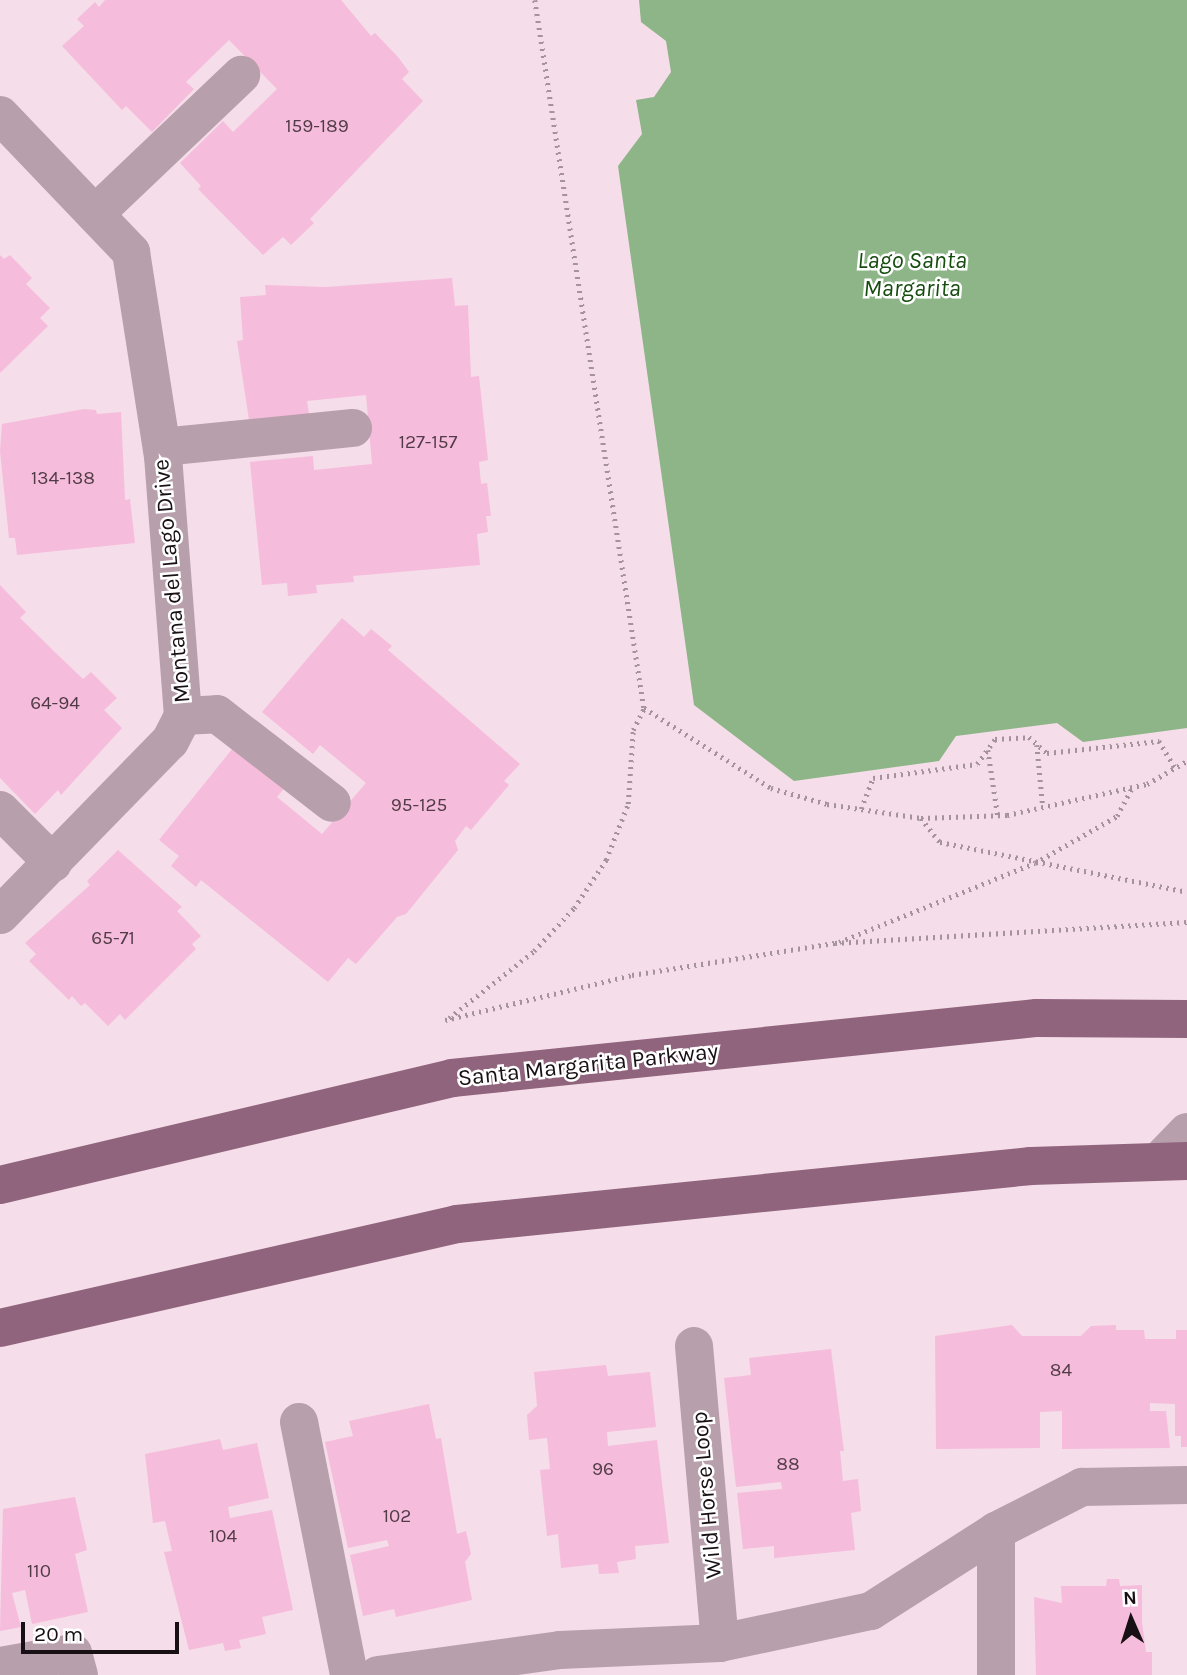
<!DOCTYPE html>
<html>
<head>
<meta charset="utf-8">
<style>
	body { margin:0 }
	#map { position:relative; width:1187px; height:1675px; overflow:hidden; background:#f5dde9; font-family:Karla,sans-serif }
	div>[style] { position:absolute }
	.water>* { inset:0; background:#8db587 }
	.building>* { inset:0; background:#f6bcdc }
	.path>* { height:4.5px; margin-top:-2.25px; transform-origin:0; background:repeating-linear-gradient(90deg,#a5939c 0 2px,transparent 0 7px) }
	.minor>* { height:38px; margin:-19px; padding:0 19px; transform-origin:19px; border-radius:19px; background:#b89fac }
	.major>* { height:38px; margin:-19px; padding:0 19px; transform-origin:19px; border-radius:19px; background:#90647d }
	span { translate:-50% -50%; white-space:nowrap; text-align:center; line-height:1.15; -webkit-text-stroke:5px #fff; paint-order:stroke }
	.number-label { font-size:19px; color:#503b46 }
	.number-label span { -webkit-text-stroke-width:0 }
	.street-label { font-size:23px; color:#181014 }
	.water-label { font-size:24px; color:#164d0f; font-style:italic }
	.north { position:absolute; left:1096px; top:1584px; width:70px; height:70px; -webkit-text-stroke:5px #fff; paint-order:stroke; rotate:357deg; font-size:19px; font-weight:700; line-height:28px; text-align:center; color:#181014 }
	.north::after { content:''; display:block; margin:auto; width:24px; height:32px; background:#181014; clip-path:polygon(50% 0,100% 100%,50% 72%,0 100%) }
	.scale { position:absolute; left:21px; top:1622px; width:158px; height:32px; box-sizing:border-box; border:4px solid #181014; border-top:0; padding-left:9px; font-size:21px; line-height:24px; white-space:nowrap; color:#181014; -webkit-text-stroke:5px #fff; paint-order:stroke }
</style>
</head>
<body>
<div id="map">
	<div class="water">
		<div style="clip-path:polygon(639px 0,1187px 0,1187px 728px,1083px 742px,1057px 723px,956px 736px,939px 761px,794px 781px,694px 705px,618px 166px,642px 134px,636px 100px,654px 97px,671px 72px,666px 41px,641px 22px)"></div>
	</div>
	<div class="building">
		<div style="clip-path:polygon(105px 0,341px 0,371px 36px,375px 33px,398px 57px,409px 72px,402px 79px,423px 101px,310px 219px,314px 223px,291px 245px,283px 237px,263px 255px,198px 189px,201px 186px,180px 163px,223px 121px,233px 132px,277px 89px,229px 40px,186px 82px,194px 89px,152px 132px,126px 106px,122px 110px,62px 46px,84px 26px,77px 19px,95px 2px,99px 7px)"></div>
		<div style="clip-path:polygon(0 255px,4px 259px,10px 255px,32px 278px,26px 284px,50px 308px,40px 318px,48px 326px,0 373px)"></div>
		<div style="clip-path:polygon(452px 278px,455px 306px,468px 305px,471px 377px,479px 376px,488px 460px,479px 462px,481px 484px,487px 483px,491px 516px,486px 516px,488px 532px,477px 534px,480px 565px,353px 576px,354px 582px,316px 585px,317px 593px,288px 596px,287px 583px,262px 585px,250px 462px,313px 456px,314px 470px,372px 464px,366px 395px,307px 401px,309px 414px,249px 420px,237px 341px,243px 340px,240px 297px,266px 295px,265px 285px,326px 287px)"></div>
		<div style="clip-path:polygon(84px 409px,96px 410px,97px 414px,121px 412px,125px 500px,130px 499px,135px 543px,17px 555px,15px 538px,9px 538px,0 451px,2px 424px)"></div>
		<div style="clip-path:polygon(0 585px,26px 612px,20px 618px,61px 658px,83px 679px,91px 672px,117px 698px,104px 710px,122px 728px,61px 795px,58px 790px,35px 814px,0 778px)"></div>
		<div style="clip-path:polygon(342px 618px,364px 637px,371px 629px,392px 646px,388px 650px,520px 764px,504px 781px,509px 785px,471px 830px,466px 826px,455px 841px,458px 850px,406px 914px,397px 917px,356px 964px,348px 958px,328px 982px,201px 880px,196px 887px,171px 866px,179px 856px,159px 840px,237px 743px,287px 785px,277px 797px,322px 834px,366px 783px,320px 745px,313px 754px,262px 712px)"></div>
		<div style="clip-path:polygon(118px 850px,182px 907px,177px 911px,201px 936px,192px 944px,196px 949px,125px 1020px,120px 1014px,108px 1026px,85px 1003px,81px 1006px,72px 996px,69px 1000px,29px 961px,36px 954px,25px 943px,90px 885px,87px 881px)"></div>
		<div style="clip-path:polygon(1012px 1325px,1022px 1336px,1081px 1336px,1091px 1326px,1116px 1325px,1116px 1330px,1144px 1330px,1145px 1339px,1176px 1339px,1176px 1330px,1187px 1330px,1187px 1447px,1181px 1447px,1181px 1436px,1175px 1436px,1175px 1404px,1150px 1403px,1150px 1411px,1166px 1411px,1170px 1448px,1062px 1449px,1062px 1411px,1040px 1412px,1040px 1448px,936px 1449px,935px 1336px)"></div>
		<div style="clip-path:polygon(831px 1349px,844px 1451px,840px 1451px,843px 1481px,858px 1479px,861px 1511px,851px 1513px,855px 1550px,774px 1558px,774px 1546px,743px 1549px,737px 1493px,782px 1489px,781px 1482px,736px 1487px,724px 1378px,751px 1375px,749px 1358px)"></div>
		<div style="clip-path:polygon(606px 1365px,608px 1376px,650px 1372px,656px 1427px,607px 1432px,608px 1446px,657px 1440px,669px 1543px,635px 1546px,636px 1559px,617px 1562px,619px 1573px,599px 1574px,598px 1564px,561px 1568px,558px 1534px,547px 1536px,540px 1470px,550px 1469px,547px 1438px,529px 1440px,527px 1415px,537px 1406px,534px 1372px)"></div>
		<div style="clip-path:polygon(429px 1404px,436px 1439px,441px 1438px,457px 1534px,466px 1531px,471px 1554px,465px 1562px,472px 1600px,396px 1617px,394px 1609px,363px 1616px,350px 1555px,389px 1546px,387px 1540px,348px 1548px,325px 1442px,353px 1436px,349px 1421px)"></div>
		<div style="clip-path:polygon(220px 1439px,223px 1450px,257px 1443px,269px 1498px,228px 1507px,230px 1518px,272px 1510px,293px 1610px,262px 1617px,266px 1634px,239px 1640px,241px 1648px,225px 1651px,223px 1643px,189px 1650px,164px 1552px,172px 1551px,165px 1521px,153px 1523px,145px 1454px)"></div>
		<div style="clip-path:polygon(75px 1497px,87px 1550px,75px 1554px,88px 1612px,32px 1624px,25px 1590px,12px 1593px,21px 1627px,0 1631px,3px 1509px)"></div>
		<div style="clip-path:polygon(1107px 1579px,1119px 1579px,1120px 1586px,1142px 1585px,1142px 1622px,1146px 1652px,1152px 1652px,1152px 1675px,1036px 1675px,1034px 1597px,1062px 1603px,1061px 1586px,1106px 1586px)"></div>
	</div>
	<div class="path">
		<div style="left:535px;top:0;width:716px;rotate:81.25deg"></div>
		<div style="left:644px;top:708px;width:150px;rotate:32.2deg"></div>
		<div style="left:771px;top:788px;width:58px;rotate:15.9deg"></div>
		<div style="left:827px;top:804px;width:95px;rotate:8.5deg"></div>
		<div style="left:921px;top:818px;width:86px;rotate:-2deg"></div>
		<div style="left:1007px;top:815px;width:143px;rotate:-12.5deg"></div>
		<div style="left:1147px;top:784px;width:46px;rotate:-29.9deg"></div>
		<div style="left:1037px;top:745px;width:62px;rotate:84.5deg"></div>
		<div style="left:988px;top:750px;width:67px;rotate:81.4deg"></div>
		<div style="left:861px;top:809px;width:33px;rotate:-69deg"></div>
		<div style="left:873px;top:778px;width:105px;rotate:-7.7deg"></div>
		<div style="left:977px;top:764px;width:31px;rotate:-54deg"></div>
		<div style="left:995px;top:739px;width:34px;rotate:-3deg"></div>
		<div style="left:1029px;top:737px;width:24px;rotate:42deg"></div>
		<div style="left:1047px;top:753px;width:113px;rotate:-6.1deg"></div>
		<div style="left:1159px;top:741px;width:31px;rotate:59deg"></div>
		<div style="left:921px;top:818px;width:31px;rotate:52deg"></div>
		<div style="left:940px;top:842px;width:252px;rotate:11.4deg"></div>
		<div style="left:839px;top:942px;width:211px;rotate:-22deg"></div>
		<div style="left:1035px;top:863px;width:95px;rotate:-29.8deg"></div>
		<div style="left:1117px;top:816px;width:32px;rotate:-62deg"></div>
		<div style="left:449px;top:1018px;width:108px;rotate:-38.2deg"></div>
		<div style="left:534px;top:951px;width:59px;rotate:-47.1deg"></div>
		<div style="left:574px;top:908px;width:58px;rotate:-56.3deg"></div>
		<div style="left:606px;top:860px;width:60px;rotate:-68.6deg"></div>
		<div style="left:628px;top:804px;width:74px;rotate:-86.1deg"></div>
		<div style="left:633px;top:730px;width:25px;rotate:-63deg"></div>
		<div style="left:445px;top:1020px;width:192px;rotate:-13.5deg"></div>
		<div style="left:632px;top:975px;width:206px;rotate:-9deg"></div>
		<div style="left:835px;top:943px;width:353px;rotate:-3.4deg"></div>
	</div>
	<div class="minor">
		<div style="left:0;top:115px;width:190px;rotate:46.3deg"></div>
		<div style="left:131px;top:252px;width:206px;rotate:81.1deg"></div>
		<div style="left:163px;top:456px;width:261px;rotate:85.6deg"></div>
		<div style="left:183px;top:716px;width:28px;rotate:117deg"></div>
		<div style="left:170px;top:741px;width:243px;rotate:134.3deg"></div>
		<div style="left:95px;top:214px;width:202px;rotate:-43.6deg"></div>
		<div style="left:162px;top:447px;width:192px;rotate:-5.7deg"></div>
		<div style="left:183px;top:716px;width:34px;rotate:-3deg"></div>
		<div style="left:217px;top:714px;width:145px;rotate:37.7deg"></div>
		<div style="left:0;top:810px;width:75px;rotate:45deg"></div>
		<div style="left:1160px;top:1160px;width:39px;rotate:-46deg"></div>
		<div style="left:694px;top:1346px;width:298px;rotate:85deg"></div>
		<div style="left:299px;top:1422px;width:258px;rotate:78.8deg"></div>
		<div style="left:0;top:1666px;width:74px;rotate:-10.1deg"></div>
		<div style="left:73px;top:1653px;width:23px;rotate:75deg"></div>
		<div style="left:378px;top:1675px;width:184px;rotate:-7.8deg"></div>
		<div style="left:560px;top:1650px;width:160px;rotate:-2.5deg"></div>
		<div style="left:720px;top:1643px;width:154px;rotate:-12deg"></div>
		<div style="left:871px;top:1611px;width:148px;rotate:-32.6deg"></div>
		<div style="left:996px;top:1531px;width:97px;rotate:-27.1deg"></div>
		<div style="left:1082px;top:1487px;width:105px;rotate:-1.1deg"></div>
		<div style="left:996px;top:1675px;width:144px;rotate:-90deg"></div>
	</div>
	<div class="major">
		<div style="left:0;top:1185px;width:464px;rotate:-13.3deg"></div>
		<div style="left:452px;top:1078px;width:588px;rotate:-5.86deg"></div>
		<div style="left:1037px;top:1018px;width:150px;rotate:0.4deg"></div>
		<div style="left:0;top:1328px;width:469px;rotate:-12.8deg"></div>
		<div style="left:457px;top:1224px;width:577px;rotate:-5.77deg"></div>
		<div style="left:1031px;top:1166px;width:156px;rotate:-1.8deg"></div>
	</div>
	<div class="number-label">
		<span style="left:317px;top:127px">159-189</span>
		<span style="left:428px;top:443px">127-157</span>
		<span style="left:63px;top:479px">134-138</span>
		<span style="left:55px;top:704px">64-94</span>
		<span style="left:419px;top:806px">95-125</span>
		<span style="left:113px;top:939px">65-71</span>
		<span style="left:1061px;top:1371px">84</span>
		<span style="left:788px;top:1465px">88</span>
		<span style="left:603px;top:1470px">96</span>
		<span style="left:397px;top:1517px">102</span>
		<span style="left:223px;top:1537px">104</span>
		<span style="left:39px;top:1572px">110</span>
	</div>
	<div class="street-label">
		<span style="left:172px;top:581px;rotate:-95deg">Montana del Lago Drive</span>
		<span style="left:588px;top:1065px;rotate:-6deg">Santa Margarita Parkway</span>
		<span style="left:707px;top:1495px;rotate:-95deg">Wild Horse Loop</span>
	</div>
	<div class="water-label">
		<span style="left:912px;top:275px">Lago Santa<br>Margarita</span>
	</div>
	<div class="north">N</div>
	<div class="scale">20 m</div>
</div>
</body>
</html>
